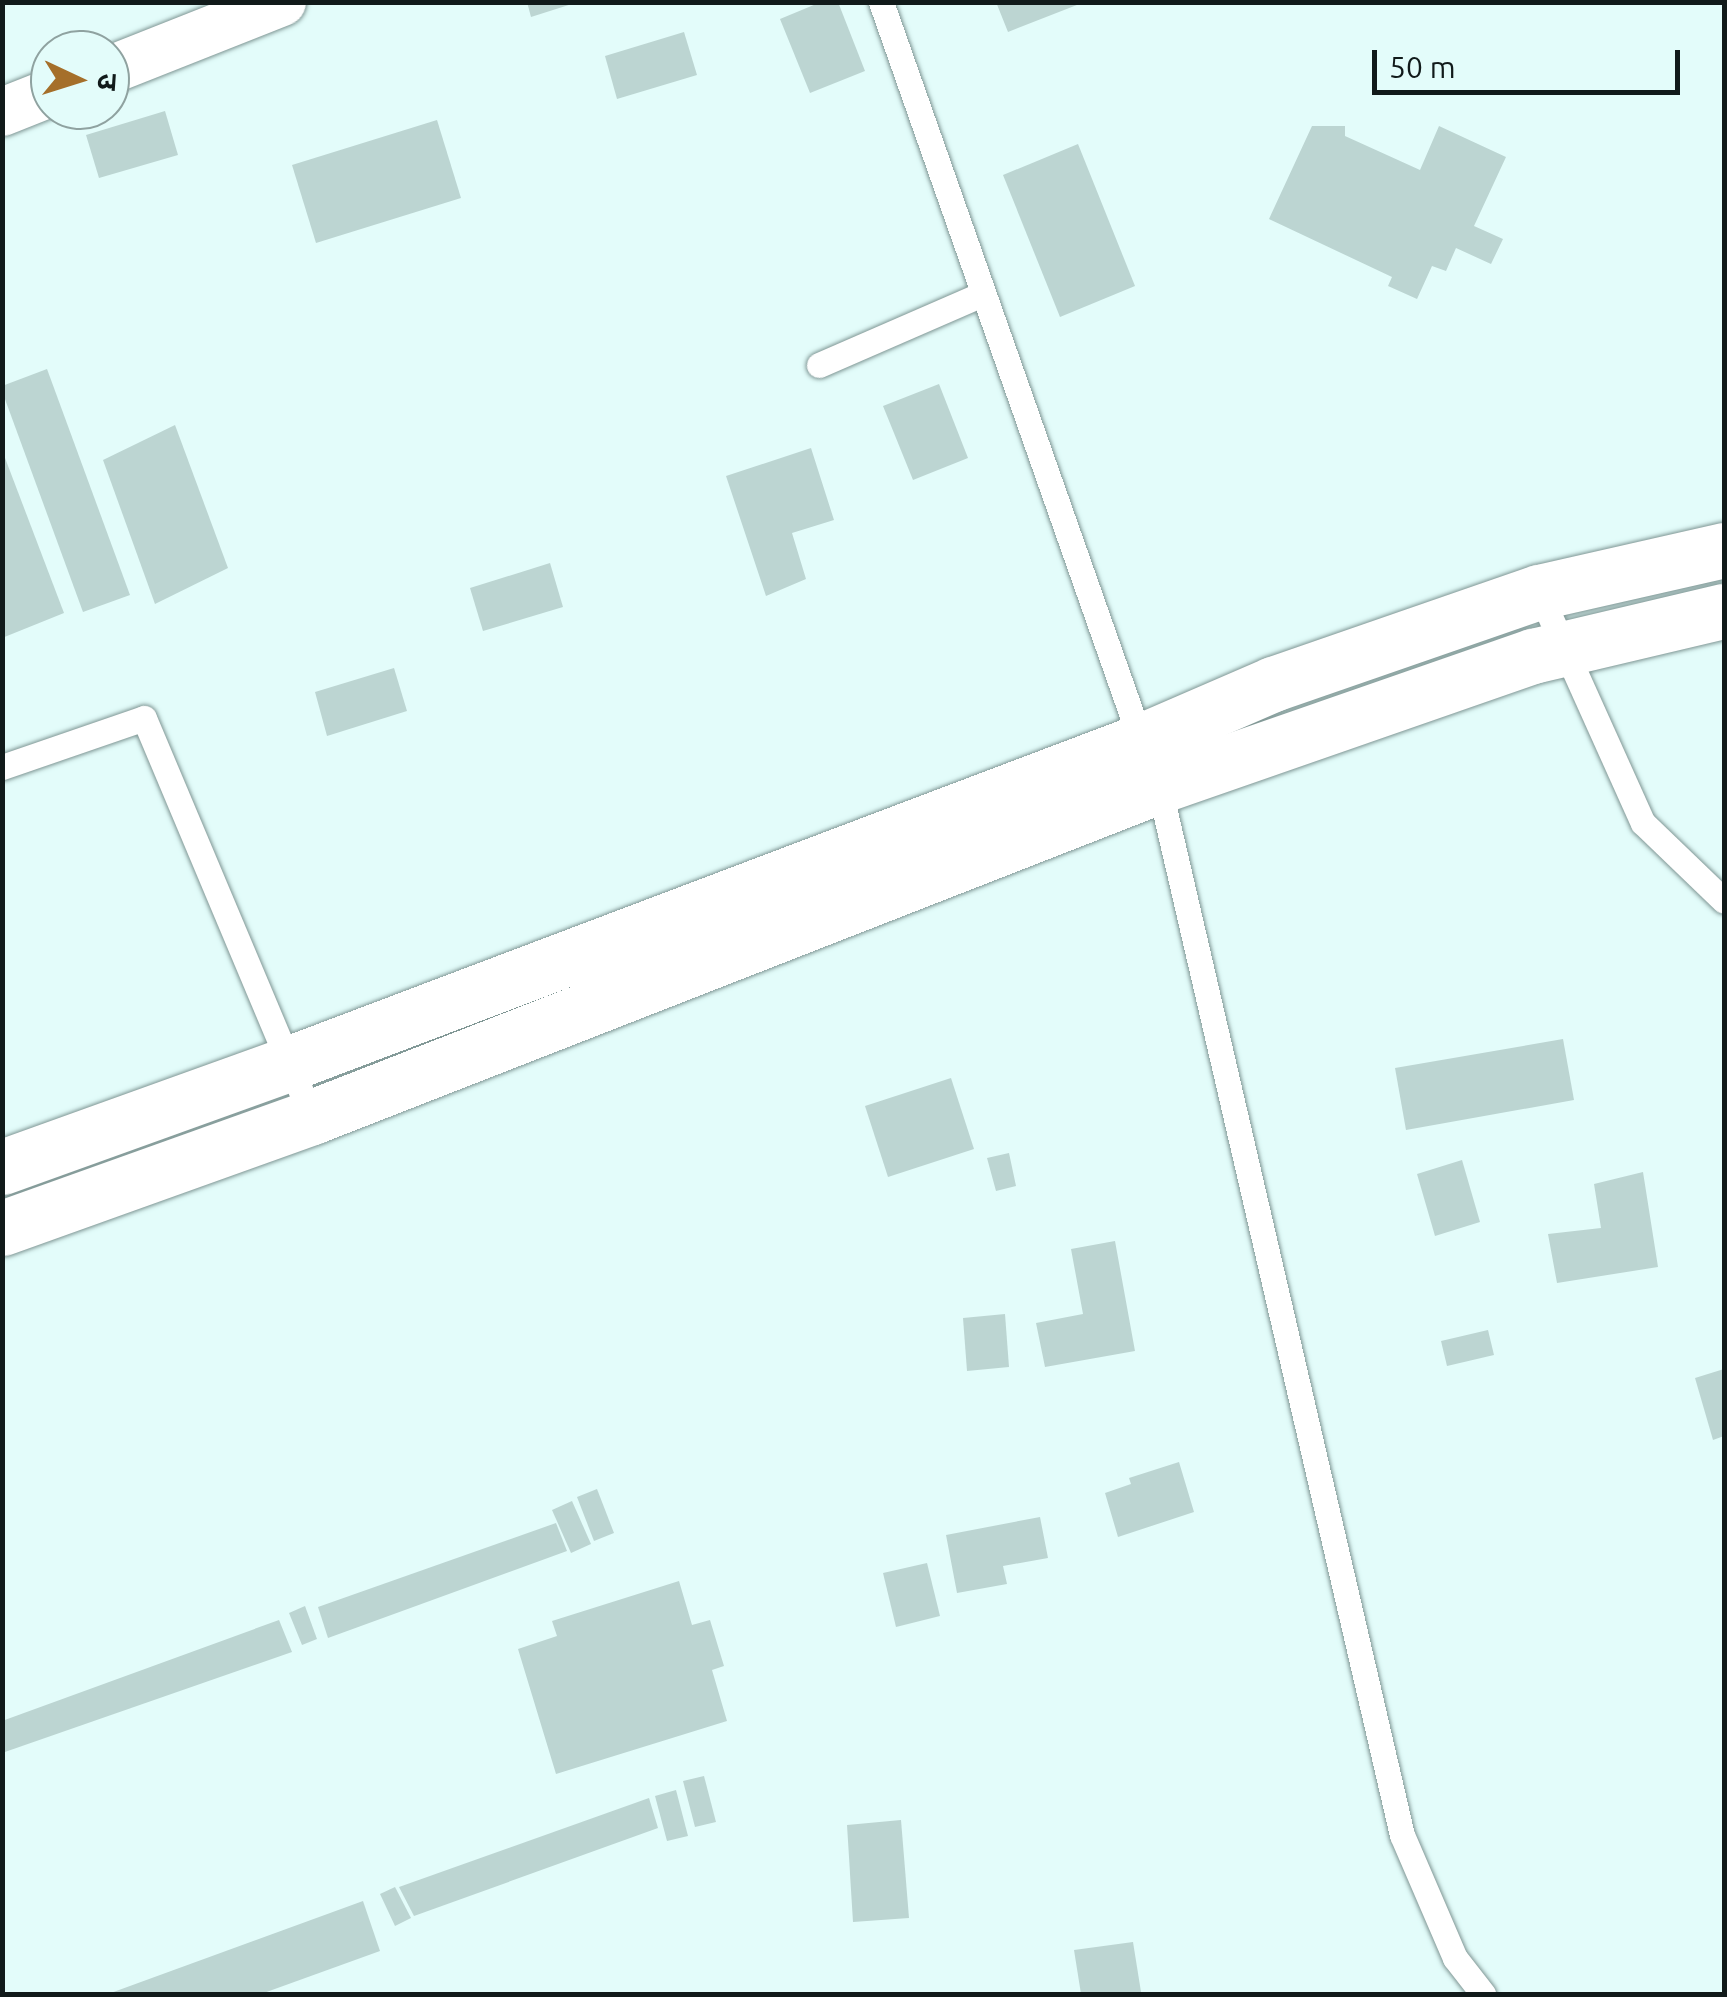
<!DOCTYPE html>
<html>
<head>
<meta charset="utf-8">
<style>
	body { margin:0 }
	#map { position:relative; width:1727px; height:1997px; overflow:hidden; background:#e3fcfa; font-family:Ubuntu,"Noto Sans Devanagari",sans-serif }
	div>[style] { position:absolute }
	.building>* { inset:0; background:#bcd5d2 }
	.roads { filter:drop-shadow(0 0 2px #7f9694) drop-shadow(0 0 2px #7f9694) }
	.service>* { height:25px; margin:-12.5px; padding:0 12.5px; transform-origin:12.5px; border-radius:12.5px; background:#fff }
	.minor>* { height:48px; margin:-24px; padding:0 24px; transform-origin:24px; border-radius:24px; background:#fff }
	.tertiary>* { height:55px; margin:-27.5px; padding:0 27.5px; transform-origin:27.5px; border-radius:27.5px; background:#fff }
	span { translate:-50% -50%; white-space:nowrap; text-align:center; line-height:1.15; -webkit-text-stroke:9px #e3fcfa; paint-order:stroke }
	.frame { position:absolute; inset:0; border:5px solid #111a1a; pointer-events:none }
	.north { position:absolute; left:30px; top:30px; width:100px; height:100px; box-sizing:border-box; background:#e3fcfa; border:2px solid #8fa2a0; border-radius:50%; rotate:94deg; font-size:28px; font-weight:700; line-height:40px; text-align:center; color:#111a1a }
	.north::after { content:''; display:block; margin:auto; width:35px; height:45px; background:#a56f2a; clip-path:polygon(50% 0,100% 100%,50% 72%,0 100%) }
	.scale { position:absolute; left:1372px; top:50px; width:308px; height:45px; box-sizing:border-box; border:5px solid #111a1a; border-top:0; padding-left:12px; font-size:30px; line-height:35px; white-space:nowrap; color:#111a1a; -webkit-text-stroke:8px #e3fcfa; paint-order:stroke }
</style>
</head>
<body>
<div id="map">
	<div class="building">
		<div style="clip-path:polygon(527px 2px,574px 2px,575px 3px,531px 17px)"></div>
		<div style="clip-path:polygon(821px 2px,838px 2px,865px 71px,810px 93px,780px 19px)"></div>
		<div style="clip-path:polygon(996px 2px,1082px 2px,1082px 3px,1008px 32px)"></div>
		<div style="clip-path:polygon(684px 32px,697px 75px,617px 99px,605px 56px)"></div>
		<div style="clip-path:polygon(165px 111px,178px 155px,99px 178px,86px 135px)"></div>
		<div style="clip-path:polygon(437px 120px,461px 198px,316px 243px,292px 165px)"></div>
		<div style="clip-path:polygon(1312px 126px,1345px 126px,1345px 136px,1420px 170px,1439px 126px,1506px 157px,1474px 226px,1503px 239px,1491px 264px,1456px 248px,1446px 271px,1432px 266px,1417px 299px,1388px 286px,1392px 277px,1269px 219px)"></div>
		<div style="clip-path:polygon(1078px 144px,1135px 286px,1060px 317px,1003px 175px)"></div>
		<div style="clip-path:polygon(47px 369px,130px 595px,83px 612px,2px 391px,2px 386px)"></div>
		<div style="clip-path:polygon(939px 384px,968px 458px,913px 480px,883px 406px)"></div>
		<div style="clip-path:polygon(175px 425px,228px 568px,155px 604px,103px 460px)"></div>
		<div style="clip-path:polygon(811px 448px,834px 520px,792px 533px,806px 579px,766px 596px,726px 476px)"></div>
		<div style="clip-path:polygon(2px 450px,64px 613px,2px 638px)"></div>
		<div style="clip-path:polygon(550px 563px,563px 607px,483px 631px,470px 588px)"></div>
		<div style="clip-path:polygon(394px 668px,407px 711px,327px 736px,315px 692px)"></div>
		<div style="clip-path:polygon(1563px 1039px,1574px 1100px,1406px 1130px,1395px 1068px)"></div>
		<div style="clip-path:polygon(951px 1078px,974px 1149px,888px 1177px,865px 1106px)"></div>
		<div style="clip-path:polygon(1009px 1153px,1016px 1186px,996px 1191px,987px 1158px)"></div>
		<div style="clip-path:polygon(1462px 1160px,1480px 1222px,1435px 1236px,1417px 1174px)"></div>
		<div style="clip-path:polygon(1643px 1172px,1658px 1267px,1557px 1283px,1548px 1234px,1601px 1228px,1594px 1184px)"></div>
		<div style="clip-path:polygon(1115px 1241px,1135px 1351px,1045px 1367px,1036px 1323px,1083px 1314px,1071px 1249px)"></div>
		<div style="clip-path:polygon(1005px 1314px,1009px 1367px,967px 1371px,963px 1318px)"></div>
		<div style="clip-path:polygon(1488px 1330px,1494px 1355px,1447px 1366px,1441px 1341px)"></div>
		<div style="clip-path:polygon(1724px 1369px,1724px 1436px,1713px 1440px,1695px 1378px)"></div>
		<div style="clip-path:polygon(1179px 1462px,1194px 1512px,1118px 1537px,1105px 1493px,1131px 1484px,1129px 1478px)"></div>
		<div style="clip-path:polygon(597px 1489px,614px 1533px,594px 1541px,577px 1497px)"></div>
		<div style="clip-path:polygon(572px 1501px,591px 1544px,571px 1553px,552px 1510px)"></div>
		<div style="clip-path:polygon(1040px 1517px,1048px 1558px,1003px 1566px,1007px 1584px,957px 1593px,946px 1535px)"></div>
		<div style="clip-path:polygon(556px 1523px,567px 1551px,328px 1638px,318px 1607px)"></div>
		<div style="clip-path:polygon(927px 1563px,940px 1616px,896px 1627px,883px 1573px)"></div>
		<div style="clip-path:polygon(679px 1581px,692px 1625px,710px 1620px,724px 1666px,712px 1670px,727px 1721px,556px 1774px,518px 1649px,557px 1636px,552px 1621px)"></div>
		<div style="clip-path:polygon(305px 1606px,317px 1639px,302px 1645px,289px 1613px)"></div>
		<div style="clip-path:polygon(279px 1620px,292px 1652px,2px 1753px,2px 1721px)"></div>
		<div style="clip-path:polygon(704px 1776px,716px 1822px,695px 1827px,683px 1781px)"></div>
		<div style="clip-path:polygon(676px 1790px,688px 1836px,667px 1841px,655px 1796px)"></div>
		<div style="clip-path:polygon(649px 1798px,658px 1828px,414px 1916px,399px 1887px)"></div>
		<div style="clip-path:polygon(901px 1820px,909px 1918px,853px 1922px,847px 1825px)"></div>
		<div style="clip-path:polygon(395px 1887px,411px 1918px,395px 1926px,380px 1894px)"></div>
		<div style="clip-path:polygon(363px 1901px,380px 1951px,261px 1994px,108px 1994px)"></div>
		<div style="clip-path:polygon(1133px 1942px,1141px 1992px,1081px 1994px,1074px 1950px)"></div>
	</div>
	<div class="roads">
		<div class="service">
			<div style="left:881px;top:2px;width:783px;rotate:70.62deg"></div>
			<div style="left:819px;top:365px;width:178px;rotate:-23.5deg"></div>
			<div style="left:1539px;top:592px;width:253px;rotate:65.8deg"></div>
			<div style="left:1643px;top:823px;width:112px;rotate:43.9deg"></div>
			<div style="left:2px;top:767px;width:150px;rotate:-19deg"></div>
			<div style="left:144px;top:718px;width:433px;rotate:67.2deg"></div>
			<div style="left:1159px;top:786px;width:1077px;rotate:76.96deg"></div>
			<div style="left:1402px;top:1835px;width:134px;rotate:66.7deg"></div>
			<div style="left:1455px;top:1958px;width:46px;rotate:52.1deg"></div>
		</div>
		<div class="minor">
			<div style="left:110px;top:70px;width:185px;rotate:-21.6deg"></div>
			<div style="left:2px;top:112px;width:52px;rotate:-21.6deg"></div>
		</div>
		<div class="tertiary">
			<div style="left:2px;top:1167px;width:309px;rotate:-19.8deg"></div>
			<div style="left:293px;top:1062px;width:907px;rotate:-20.73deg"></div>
			<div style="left:1141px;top:741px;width:144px;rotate:-23.4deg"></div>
			<div style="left:1273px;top:684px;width:281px;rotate:-19.1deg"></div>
			<div style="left:1539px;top:592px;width:190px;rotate:-12.8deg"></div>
			<div style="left:2px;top:1228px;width:329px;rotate:-19.7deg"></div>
			<div style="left:312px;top:1117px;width:909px;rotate:-21.35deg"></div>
			<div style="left:1159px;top:786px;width:396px;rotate:-19.2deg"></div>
			<div style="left:1533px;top:656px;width:196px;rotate:-13.3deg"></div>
		</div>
	</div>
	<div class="frame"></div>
	<div class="north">उ</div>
	<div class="scale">50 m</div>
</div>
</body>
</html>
